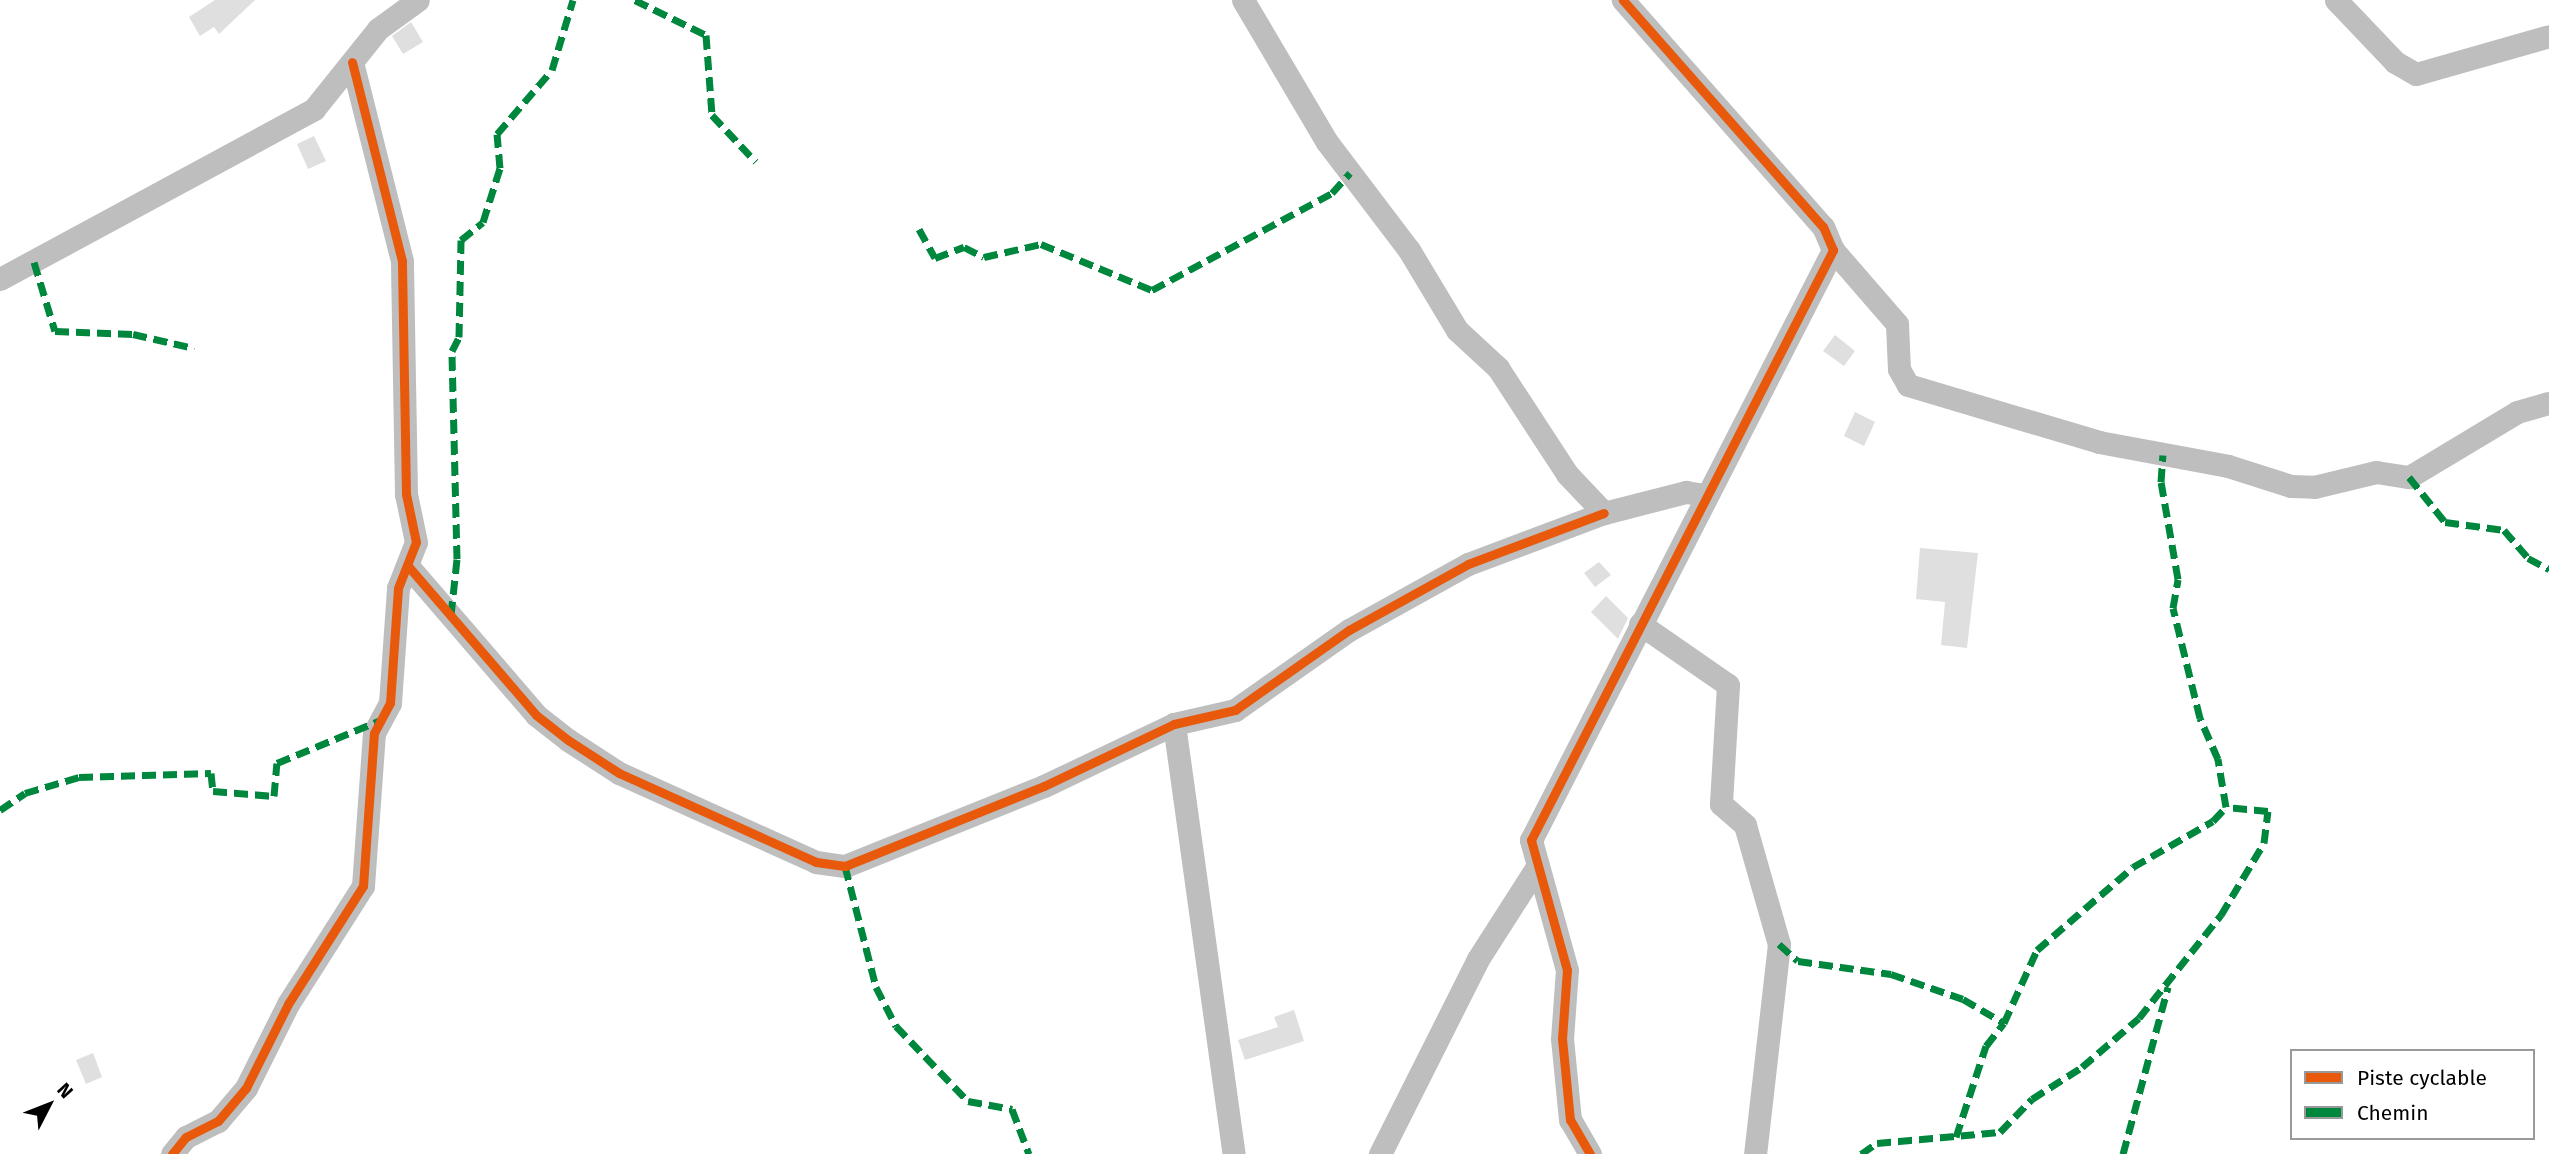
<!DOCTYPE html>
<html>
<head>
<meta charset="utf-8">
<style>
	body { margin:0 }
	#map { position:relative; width:2549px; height:1154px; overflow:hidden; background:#fff; font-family:"Fira Sans",sans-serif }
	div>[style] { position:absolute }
	.building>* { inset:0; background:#dfdfdf }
	.minor>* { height:23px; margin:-11.5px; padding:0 11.5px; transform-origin:11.5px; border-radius:11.5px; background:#bebebe }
	.quiet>* { height:7px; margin-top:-3.5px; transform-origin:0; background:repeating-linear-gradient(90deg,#00873e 0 14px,transparent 0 21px) }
	.cycleway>* { height:9px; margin:-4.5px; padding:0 4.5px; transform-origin:4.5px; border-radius:4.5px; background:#e8590c }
	span { translate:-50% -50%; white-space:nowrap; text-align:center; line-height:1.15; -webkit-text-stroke:7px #fff; paint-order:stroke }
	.legend { position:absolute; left:2290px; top:1049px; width:245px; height:91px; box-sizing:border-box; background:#fff; border:2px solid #999; margin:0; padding:9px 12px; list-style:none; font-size:21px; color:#000 }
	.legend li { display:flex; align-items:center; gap:14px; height:35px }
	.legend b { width:35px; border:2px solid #999 }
	.north { position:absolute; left:14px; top:1070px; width:70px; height:70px; -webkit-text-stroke:5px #fff; paint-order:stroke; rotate:48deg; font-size:19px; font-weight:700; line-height:28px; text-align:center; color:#000 }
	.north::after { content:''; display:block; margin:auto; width:24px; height:32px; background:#000; clip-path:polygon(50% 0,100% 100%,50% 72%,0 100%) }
</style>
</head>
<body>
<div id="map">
	<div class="building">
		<div style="clip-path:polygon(215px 0,255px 0,219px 34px,214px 27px,200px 36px,189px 17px)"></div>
		<div style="clip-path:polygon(411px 22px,423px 42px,403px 54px,392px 36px)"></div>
		<div style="clip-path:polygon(314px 136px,326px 161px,308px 169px,297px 144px)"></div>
		<div style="clip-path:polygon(1835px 335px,1855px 351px,1844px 366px,1823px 351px)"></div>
		<div style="clip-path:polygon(1855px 412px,1875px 422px,1864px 446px,1844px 436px)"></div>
		<div style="clip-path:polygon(1920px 548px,1978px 553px,1967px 648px,1941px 645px,1945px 602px,1916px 599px)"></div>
		<div style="clip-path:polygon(1599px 562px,1611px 575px,1595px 587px,1584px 573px)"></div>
		<div style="clip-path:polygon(1606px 596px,1628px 618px,1618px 639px,1591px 612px)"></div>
		<div style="clip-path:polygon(1294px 1010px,1304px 1041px,1245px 1060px,1238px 1040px,1278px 1027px,1274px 1017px)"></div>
		<div style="clip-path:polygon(93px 1053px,102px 1077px,86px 1084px,76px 1060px)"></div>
	</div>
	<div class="minor">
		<div style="left:1243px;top:0;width:165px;rotate:59.4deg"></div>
		<div style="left:1327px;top:142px;width:136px;rotate:52.8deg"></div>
		<div style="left:1409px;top:250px;width:93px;rotate:59deg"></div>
		<div style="left:1457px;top:330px;width:56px;rotate:42.8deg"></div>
		<div style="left:1498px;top:368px;width:126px;rotate:56.9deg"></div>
		<div style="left:1567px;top:474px;width:54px;rotate:46.5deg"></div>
		<div style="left:1604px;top:513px;width:85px;rotate:-14.4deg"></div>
		<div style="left:1686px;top:492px;width:18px;rotate:9deg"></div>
		<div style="left:2336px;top:0;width:86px;rotate:46.4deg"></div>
		<div style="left:2395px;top:62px;width:24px;rotate:30deg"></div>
		<div style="left:2416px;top:74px;width:138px;rotate:-15.9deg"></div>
		<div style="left:1833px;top:250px;width:98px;rotate:49.1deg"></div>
		<div style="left:1897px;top:324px;width:45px;rotate:87.5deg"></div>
		<div style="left:1899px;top:369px;width:18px;rotate:61deg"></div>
		<div style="left:1908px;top:385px;width:199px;rotate:16.6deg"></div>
		<div style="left:2099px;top:442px;width:131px;rotate:10.5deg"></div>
		<div style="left:2228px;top:466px;width:66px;rotate:17.6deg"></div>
		<div style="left:2291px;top:486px;width:23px;rotate:2deg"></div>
		<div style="left:2314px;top:487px;width:64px;rotate:-13.6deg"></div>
		<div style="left:2376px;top:472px;width:33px;rotate:9deg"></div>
		<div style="left:2409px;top:477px;width:126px;rotate:-31deg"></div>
		<div style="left:2517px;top:412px;width:33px;rotate:-16deg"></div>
		<div style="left:0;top:279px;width:357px;rotate:-28.4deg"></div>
		<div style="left:314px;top:109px;width:102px;rotate:-51.3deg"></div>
		<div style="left:378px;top:29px;width:49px;rotate:-35.9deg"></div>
		<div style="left:408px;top:566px;width:196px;rotate:49.3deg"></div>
		<div style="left:536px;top:715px;width:41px;rotate:38deg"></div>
		<div style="left:568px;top:740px;width:61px;rotate:32.9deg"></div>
		<div style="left:619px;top:773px;width:216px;rotate:24.3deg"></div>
		<div style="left:816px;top:862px;width:29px;rotate:8deg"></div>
		<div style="left:845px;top:866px;width:214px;rotate:-21.9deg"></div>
		<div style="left:1044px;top:786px;width:144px;rotate:-25.5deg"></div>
		<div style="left:1174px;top:724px;width:63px;rotate:-12.9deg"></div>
		<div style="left:1235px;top:710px;width:139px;rotate:-35.1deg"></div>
		<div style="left:1349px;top:630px;width:136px;rotate:-29deg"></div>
		<div style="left:1468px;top:564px;width:145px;rotate:-20.6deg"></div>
		<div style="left:1640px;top:624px;width:107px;rotate:34.7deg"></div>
		<div style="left:1728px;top:685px;width:119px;rotate:93.4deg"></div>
		<div style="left:1721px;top:804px;width:32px;rotate:41deg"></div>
		<div style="left:1745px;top:825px;width:124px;rotate:74.1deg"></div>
		<div style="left:1779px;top:944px;width:211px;rotate:96.5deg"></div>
		<div style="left:1174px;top:724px;width:434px;rotate:82.1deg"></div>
		<div style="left:172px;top:1154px;width:22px;rotate:-51deg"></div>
		<div style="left:186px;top:1137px;width:36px;rotate:-27deg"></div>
		<div style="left:218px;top:1121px;width:43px;rotate:-49.7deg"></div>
		<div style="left:246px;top:1088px;width:94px;rotate:-63.4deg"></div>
		<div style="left:288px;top:1004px;width:140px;rotate:-57.6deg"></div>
		<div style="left:363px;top:886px;width:153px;rotate:-85.9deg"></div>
		<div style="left:374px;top:733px;width:34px;rotate:-62deg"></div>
		<div style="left:390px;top:703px;width:115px;rotate:-86deg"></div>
		<div style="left:398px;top:588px;width:49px;rotate:-68.6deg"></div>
		<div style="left:416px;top:542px;width:49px;rotate:-101.8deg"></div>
		<div style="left:406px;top:494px;width:233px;rotate:-91deg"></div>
		<div style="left:402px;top:261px;width:205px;rotate:-104.1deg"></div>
		<div style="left:1380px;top:1154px;width:218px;rotate:-63.3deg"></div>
		<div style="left:1478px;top:959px;width:106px;rotate:-57.4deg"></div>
		<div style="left:1590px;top:1154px;width:39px;rotate:-120deg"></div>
		<div style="left:1570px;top:1120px;width:81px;rotate:-95.6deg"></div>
		<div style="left:1562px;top:1039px;width:69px;rotate:-85.9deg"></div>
		<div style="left:1567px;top:970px;width:135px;rotate:-105.5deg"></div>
		<div style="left:1531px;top:840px;width:663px;rotate:-62.89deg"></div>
		<div style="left:1833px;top:250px;width:25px;rotate:-113deg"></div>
		<div style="left:1823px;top:227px;width:303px;rotate:-131.4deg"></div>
	</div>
	<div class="quiet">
		<div style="left:635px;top:0;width:79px;rotate:26.2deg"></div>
		<div style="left:706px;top:35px;width:80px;rotate:85.7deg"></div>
		<div style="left:712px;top:115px;width:64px;rotate:46.9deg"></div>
		<div style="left:919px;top:229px;width:33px;rotate:61deg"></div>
		<div style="left:935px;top:258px;width:31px;rotate:-21deg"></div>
		<div style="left:964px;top:247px;width:22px;rotate:27deg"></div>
		<div style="left:984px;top:257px;width:58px;rotate:-12.8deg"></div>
		<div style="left:1041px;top:244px;width:120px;rotate:22.5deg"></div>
		<div style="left:1152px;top:290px;width:204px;rotate:-28.3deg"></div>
		<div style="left:1332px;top:193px;width:27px;rotate:-48deg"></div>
		<div style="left:34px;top:262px;width:72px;rotate:73.1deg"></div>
		<div style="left:55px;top:331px;width:78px;rotate:2.2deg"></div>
		<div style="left:133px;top:334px;width:63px;rotate:12.9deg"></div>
		<div style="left:2409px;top:477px;width:58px;rotate:51.3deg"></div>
		<div style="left:2445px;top:522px;width:60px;rotate:7.7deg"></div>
		<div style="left:2504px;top:530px;width:37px;rotate:49deg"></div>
		<div style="left:2528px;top:558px;width:24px;rotate:28deg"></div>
		<div style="left:451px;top:615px;width:56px;rotate:-83.9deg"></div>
		<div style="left:457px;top:559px;width:208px;rotate:-91.4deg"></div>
		<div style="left:452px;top:351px;width:16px;rotate:-63deg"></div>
		<div style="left:459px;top:337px;width:97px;rotate:-88.8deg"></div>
		<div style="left:461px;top:240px;width:28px;rotate:-39deg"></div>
		<div style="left:483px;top:222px;width:57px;rotate:-72.5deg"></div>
		<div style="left:500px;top:168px;width:34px;rotate:-95deg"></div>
		<div style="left:497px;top:134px;width:84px;rotate:-49.3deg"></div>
		<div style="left:552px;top:70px;width:73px;rotate:-73.3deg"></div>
		<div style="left:0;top:810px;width:30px;rotate:-34deg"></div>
		<div style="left:25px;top:793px;width:56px;rotate:-16.5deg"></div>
		<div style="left:79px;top:777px;width:132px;rotate:-1.7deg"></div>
		<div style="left:211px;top:773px;width:18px;rotate:84deg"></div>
		<div style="left:213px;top:791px;width:61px;rotate:4.7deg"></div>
		<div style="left:274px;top:796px;width:33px;rotate:-85deg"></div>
		<div style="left:277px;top:763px;width:113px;rotate:-22.5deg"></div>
		<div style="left:845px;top:866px;width:125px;rotate:75.6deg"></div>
		<div style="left:876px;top:987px;width:44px;rotate:62.9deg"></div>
		<div style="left:896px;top:1026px;width:104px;rotate:46.2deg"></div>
		<div style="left:968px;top:1101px;width:45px;rotate:10.3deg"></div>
		<div style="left:1012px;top:1109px;width:48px;rotate:69.3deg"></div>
		<div style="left:1779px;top:944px;width:25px;rotate:42deg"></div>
		<div style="left:1798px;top:961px;width:94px;rotate:8deg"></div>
		<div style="left:1891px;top:974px;width:76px;rotate:19.1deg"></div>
		<div style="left:1963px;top:999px;width:48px;rotate:30.3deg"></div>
		<div style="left:1956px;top:1137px;width:96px;rotate:-71.8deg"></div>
		<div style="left:1986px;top:1046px;width:29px;rotate:-52deg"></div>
		<div style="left:2004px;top:1023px;width:80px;rotate:-65.7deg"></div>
		<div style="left:2037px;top:950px;width:127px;rotate:-40.8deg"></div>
		<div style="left:2133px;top:867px;width:92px;rotate:-29.9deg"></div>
		<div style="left:2213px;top:821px;width:19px;rotate:-47deg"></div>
		<div style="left:2226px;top:807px;width:49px;rotate:-99.5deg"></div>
		<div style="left:2218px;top:759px;width:45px;rotate:-113.7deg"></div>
		<div style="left:2200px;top:718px;width:113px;rotate:-103.8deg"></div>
		<div style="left:2173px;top:608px;width:29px;rotate:-80deg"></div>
		<div style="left:2178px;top:579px;width:98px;rotate:-99.9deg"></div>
		<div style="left:2161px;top:482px;width:27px;rotate:-86deg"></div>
		<div style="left:1861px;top:1154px;width:19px;rotate:-35deg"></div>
		<div style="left:1877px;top:1143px;width:123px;rotate:-5.1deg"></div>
		<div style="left:2000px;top:1132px;width:46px;rotate:-45.9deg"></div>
		<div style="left:2032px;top:1099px;width:59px;rotate:-32.6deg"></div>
		<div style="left:2082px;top:1067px;width:75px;rotate:-40.7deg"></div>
		<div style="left:2139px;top:1018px;width:132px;rotate:-51.5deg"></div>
		<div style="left:2221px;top:915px;width:84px;rotate:-59.2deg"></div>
		<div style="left:2264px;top:843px;width:32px;rotate:-83deg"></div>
		<div style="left:2268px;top:811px;width:42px;rotate:-174.6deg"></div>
		<div style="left:2123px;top:1154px;width:173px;rotate:-74.9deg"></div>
	</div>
	<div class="cycleway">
		<div style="left:408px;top:566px;width:196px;rotate:49.3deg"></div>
		<div style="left:536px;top:715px;width:41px;rotate:38deg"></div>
		<div style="left:568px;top:740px;width:61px;rotate:32.9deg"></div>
		<div style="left:619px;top:773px;width:216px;rotate:24.3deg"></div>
		<div style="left:816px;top:862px;width:29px;rotate:8deg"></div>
		<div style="left:845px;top:866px;width:214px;rotate:-21.9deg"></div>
		<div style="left:1044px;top:786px;width:144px;rotate:-25.5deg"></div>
		<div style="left:1174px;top:724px;width:63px;rotate:-12.9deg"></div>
		<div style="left:1235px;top:710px;width:139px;rotate:-35.1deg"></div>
		<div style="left:1349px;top:630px;width:136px;rotate:-29deg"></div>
		<div style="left:1468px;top:564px;width:145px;rotate:-20.6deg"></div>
		<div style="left:172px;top:1154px;width:22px;rotate:-51deg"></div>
		<div style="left:186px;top:1137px;width:36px;rotate:-27deg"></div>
		<div style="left:218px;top:1121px;width:43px;rotate:-49.7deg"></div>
		<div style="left:246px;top:1088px;width:94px;rotate:-63.4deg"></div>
		<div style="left:288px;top:1004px;width:140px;rotate:-57.6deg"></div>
		<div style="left:363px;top:886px;width:153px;rotate:-85.9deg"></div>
		<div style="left:374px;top:733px;width:34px;rotate:-62deg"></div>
		<div style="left:390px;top:703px;width:115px;rotate:-86deg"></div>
		<div style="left:398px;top:588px;width:49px;rotate:-68.6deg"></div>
		<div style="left:416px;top:542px;width:49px;rotate:-101.8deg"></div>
		<div style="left:406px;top:494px;width:233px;rotate:-91deg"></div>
		<div style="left:402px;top:261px;width:205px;rotate:-104.1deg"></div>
		<div style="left:1590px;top:1154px;width:39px;rotate:-120deg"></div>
		<div style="left:1570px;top:1120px;width:81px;rotate:-95.6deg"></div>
		<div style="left:1562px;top:1039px;width:69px;rotate:-85.9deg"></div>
		<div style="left:1567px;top:970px;width:135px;rotate:-105.5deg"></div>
		<div style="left:1531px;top:840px;width:663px;rotate:-62.89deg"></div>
		<div style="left:1833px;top:250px;width:25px;rotate:-113deg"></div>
		<div style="left:1823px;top:227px;width:303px;rotate:-131.4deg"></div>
	</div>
	<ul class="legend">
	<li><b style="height:9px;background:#e8590c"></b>Piste cyclable</li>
	<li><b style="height:9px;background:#00873e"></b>Chemin</li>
	</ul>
	<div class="north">N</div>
</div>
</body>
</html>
